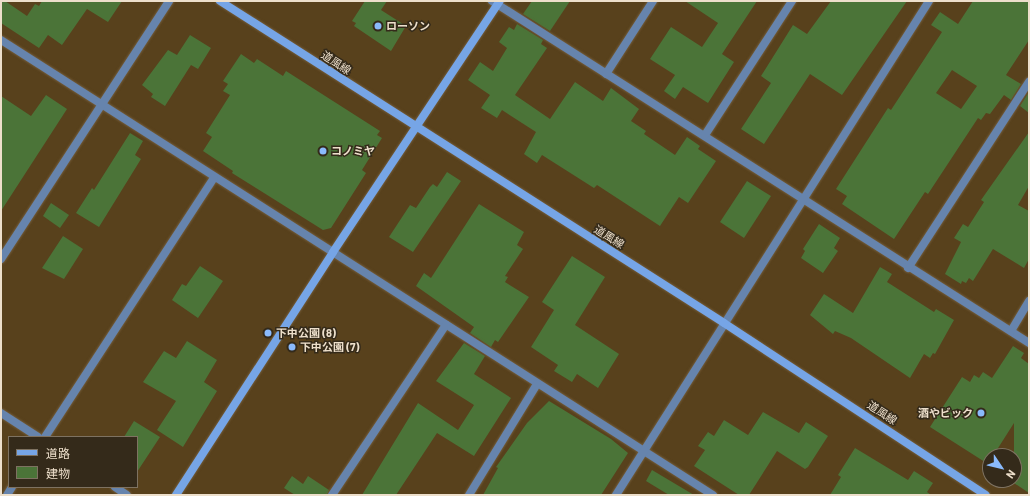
<!DOCTYPE html>
<html>
<head>
<meta charset="utf-8">
<style>
	body { margin:0 }
	#map { position:relative; width:1030px; height:496px; overflow:hidden; background:#58411c; font-family:Barlow,"Noto Sans JP",sans-serif }
	div>[style] { position:absolute }
	.building>* { inset:0; background:#4b7438 }
	.roads { filter:drop-shadow(0 0 1px #735d3c) drop-shadow(0 0 1px #735d3c) }
	.street>* { height:8px; margin:-4px; padding:0 4px; transform-origin:4px; border-radius:4px; background:#6684ad }
	.secondary>* { height:8px; margin:-4px; padding:0 4px; transform-origin:4px; border-radius:4px; background:#76a5e6 }
	.dots>* { width:11px; height:11px; translate:-50% -50%; box-sizing:border-box; border:2px solid #342a1a; border-radius:50% }
	span { translate:-50% -50%; white-space:nowrap; text-align:center; line-height:1.15; -webkit-text-stroke:3px #342a1a; paint-order:stroke }
	.poi-label { font-size:11px; color:#eddfcb; font-weight:700 }
	.left { translate:0 -50%; text-align:left }
	.right { translate:-100% -50%; text-align:right }
	.street-label { font-size:11px; color:#eddfcb }
	.frame { position:absolute; inset:0; border:2px solid #eddfcb; pointer-events:none }
	.legend { position:absolute; left:8px; top:436px; width:130px; height:52px; box-sizing:border-box; background:#342a1a; border:1px solid #7e7261; margin:0; padding:5px 7px; list-style:none; font-size:12px; color:#eddfcb }
	.legend li { display:flex; align-items:center; gap:8px; height:20px }
	.legend b { width:20px; border:1px solid #7e7261 }
	.north { position:absolute; left:982px; top:448px; width:40px; height:40px; box-sizing:border-box; background:#342a1a; border:1px solid #7e7261; border-radius:50%; rotate:125deg; font-size:11px; font-weight:700; line-height:16px; text-align:center; color:#eddfcb }
	.north::after { content:''; display:block; margin:auto; width:14px; height:18px; background:#8abafc; clip-path:polygon(50% 0,100% 100%,50% 72%,0 100%) }
</style>
</head>
<body>
<div id="map">
	<div class="building">
		<div style="clip-path:polygon(1px 1px,5px 1px,27px 16px,35px 4px,39px 6px,42px 1px,122px 1px,108px 22px,87px 9px,62px 45px,48px 35px,39px 48px,1px 23px)"></div>
		<div style="clip-path:polygon(365px 1px,387px 1px,381px 10px,406px 26px,391px 51px,354px 26px,356px 23px,352px 21px)"></div>
		<div style="clip-path:polygon(532px 1px,570px 1px,550px 31px,523px 14px)"></div>
		<div style="clip-path:polygon(685px 1px,757px 1px,722px 54px,734px 62px,708px 103px,683px 87px,675px 99px,664px 91px,675px 75px,650px 59px,671px 27px,702px 47px,718px 23px)"></div>
		<div style="clip-path:polygon(831px 1px,907px 1px,842px 95px,810px 74px,764px 144px,741px 129px,771px 83px,761px 76px,793px 25px,807px 34px)"></div>
		<div style="clip-path:polygon(evenodd,973px 1px,1029px 1px,1029px 40px,1006px 75px,1021px 84px,1011px 100px,1004px 95px,990px 114px,986px 113px,981px 120px,978px 118px,928px 194px,925px 192px,894px 239px,842px 204px,847px 196px,836px 189px,888px 108px,891px 110px,942px 32px,931px 25px,940px 12px,958px 24px,973px 1px,952px 70px,977px 86px,961px 109px,936px 93px,952px 70px)"></div>
		<div style="clip-path:polygon(517px 24px,543px 40px,541px 44px,547px 48px,515px 95px,550px 119px,575px 82px,603px 101px,611px 88px,639px 109px,631px 121px,646px 131px,644px 134px,675px 155px,687px 137px,700px 146px,698px 149px,716px 161px,688px 203px,679px 197px,660px 226px,597px 185px,594px 188px,542px 155px,537px 163px,524px 154px,536px 132px,502px 110px,497px 118px,481px 108px,490px 95px,468px 80px,480px 62px,493px 71px,507px 48px,499px 42px,509px 27px,514px 30px)"></div>
		<div style="clip-path:polygon(190px 35px,211px 48px,198px 69px,191px 65px,165px 106px,151px 97px,153px 94px,142px 85px,168px 50px,177px 55px)"></div>
		<div style="clip-path:polygon(241px 54px,254px 63px,257px 59px,283px 76px,286px 71px,380px 131px,377px 135px,382px 138px,362px 170px,366px 173px,331px 228px,323px 230px,232px 173px,233px 171px,203px 151px,212px 137px,206px 133px,230px 95px,223px 91px,228px 84px,223px 81px)"></div>
		<div style="clip-path:polygon(1029px 92px,1029px 113px,1020px 106px)"></div>
		<div style="clip-path:polygon(46px 95px,67px 109px,1px 211px,1px 96px,31px 116px)"></div>
		<div style="clip-path:polygon(1029px 132px,1029px 186px,1018px 205px,1029px 211px,1029px 259px,1024px 268px,993px 249px,973px 281px,969px 278px,966px 283px,962px 281px,961px 284px,945px 274px,961px 242px,954px 238px,963px 224px,968px 227px,984px 202px,981px 200px)"></div>
		<div style="clip-path:polygon(130px 133px,143px 141px,135px 155px,141px 159px,99px 227px,76px 213px,92px 188px,94px 190px)"></div>
		<div style="clip-path:polygon(447px 172px,461px 181px,413px 252px,389px 237px,410px 205px,416px 208px,430px 187px,433px 184px,437px 187px)"></div>
		<div style="clip-path:polygon(747px 181px,771px 196px,744px 238px,720px 222px)"></div>
		<div style="clip-path:polygon(51px 203px,69px 215px,60px 228px,43px 216px)"></div>
		<div style="clip-path:polygon(479px 204px,524px 232px,517px 245px,523px 249px,505px 276px,508px 277px,505px 282px,529px 297px,498px 342px,495px 340px,491px 347px,470px 333px,474px 327px,416px 286px,424px 273px,431px 278px)"></div>
		<div style="clip-path:polygon(819px 224px,840px 238px,834px 248px,838px 251px,823px 273px,801px 258px,805px 251px,803px 249px)"></div>
		<div style="clip-path:polygon(63px 236px,83px 249px,64px 279px,42px 268px)"></div>
		<div style="clip-path:polygon(572px 256px,605px 277px,575px 325px,619px 354px,598px 388px,577px 374px,572px 382px,554px 371px,558px 365px,531px 347px,554px 310px,542px 302px)"></div>
		<div style="clip-path:polygon(200px 266px,223px 281px,198px 318px,172px 300px,182px 284px,186px 286px)"></div>
		<div style="clip-path:polygon(880px 267px,892px 274px,887px 282px,934px 312px,936px 309px,954px 320px,935px 354px,933px 353px,930px 358px,924px 354px,910px 378px,851px 338px,835px 331px,833px 334px,810px 315px,824px 294px,853px 313px)"></div>
		<div style="clip-path:polygon(187px 341px,217px 360px,204px 382px,217px 391px,183px 447px,157px 430px,176px 401px,143px 382px,164px 351px,176px 358px)"></div>
		<div style="clip-path:polygon(464px 343px,485px 356px,474px 374px,511px 398px,474px 456px,437px 433px,396px 495px,362px 495px,418px 403px,458px 430px,474px 405px,436px 381px)"></div>
		<div style="clip-path:polygon(1013px 346px,1024px 353px,1021px 358px,1029px 364px,1029px 493px,1014px 483px,1014px 423px,993px 456px,990px 456px,988px 464px,930px 427px,962px 377px,970px 382px,974px 375px,979px 378px,983px 372px,992px 378px)"></div>
		<div style="clip-path:polygon(549px 401px,611px 439px,628px 453px,601px 495px,483px 495px,498px 468px,496px 467px,527px 423px)"></div>
		<div style="clip-path:polygon(763px 412px,799px 433px,806px 422px,828px 436px,808px 467px,805px 469px,777px 451px,749px 495px,739px 495px,694px 466px,705px 450px,698px 446px,708px 432px,714px 436px,724px 420px,748px 435px)"></div>
		<div style="clip-path:polygon(134px 421px,160px 437px,137px 472px,137px 437px,124px 437px)"></div>
		<div style="clip-path:polygon(855px 448px,908px 480px,914px 471px,933px 483px,927px 492px,931px 495px,830px 495px,841px 477px,838px 475px)"></div>
		<div style="clip-path:polygon(652px 470px,694px 495px,669px 495px,646px 481px)"></div>
		<div style="clip-path:polygon(292px 476px,303px 484px,308px 476px,329px 490px,327px 495px,295px 495px,284px 488px)"></div>
	</div>
	<div class="roads">
		<div class="street">
			<div style="left:492px;top:1px;width:637px;rotate:32.49deg"></div>
			<div style="left:1px;top:40px;width:845px;rotate:32.58deg"></div>
			<div style="left:606px;top:74px;width:87px;rotate:-57.2deg"></div>
			<div style="left:705px;top:135px;width:160px;rotate:-57deg"></div>
			<div style="left:1px;top:259px;width:308px;rotate:-56.9deg"></div>
			<div style="left:908px;top:268px;width:222px;rotate:-57deg"></div>
			<div style="left:1011px;top:331px;width:35px;rotate:-59deg"></div>
			<div style="left:1px;top:413px;width:44px;rotate:33deg"></div>
			<div style="left:45px;top:437px;width:309px;rotate:-56.9deg"></div>
			<div style="left:115px;top:487px;width:14px;rotate:34deg"></div>
			<div style="left:7px;top:495px;width:9px;rotate:-58deg"></div>
			<div style="left:332px;top:495px;width:205px;rotate:-56.2deg"></div>
			<div style="left:469px;top:495px;width:130px;rotate:-58.5deg"></div>
			<div style="left:616px;top:495px;width:585px;rotate:-57.64deg"></div>
		</div>
		<div class="secondary">
			<div style="left:220px;top:1px;width:598px;rotate:32.57deg"></div>
			<div style="left:724px;top:323px;width:313px;rotate:33.3deg"></div>
			<div style="left:176px;top:495px;width:289px;rotate:-57.1deg"></div>
			<div style="left:333px;top:252px;width:301px;rotate:-56.4deg"></div>
		</div>
	</div>
	<div class="dots">
		<div style="left:378px;top:26px;background:#8abafc"></div>
		<div style="left:323px;top:151px;background:#8abafc"></div>
		<div style="left:268px;top:333px;background:#8abafc"></div>
		<div style="left:292px;top:347px;background:#8abafc"></div>
		<div style="left:981px;top:413px;background:#8abafc"></div>
	</div>
	<div class="poi-label">
		<span class="left" style="left:386px;top:26px">ローソン</span>
		<span class="left" style="left:331px;top:151px">コノミヤ</span>
		<span class="left" style="left:276px;top:333px">下中公園 (8)</span>
		<span class="left" style="left:300px;top:347px">下中公園 (7)</span>
		<span class="right" style="left:973px;top:413px">酒やビック</span>
	</div>
	<div class="street-label">
		<span style="left:336px;top:63px;rotate:33deg">道風線</span>
		<span style="left:609px;top:237px;rotate:32deg">道風線</span>
		<span style="left:882px;top:413px;rotate:33deg">道風線</span>
	</div>
	<div class="frame"></div>
	<ul class="legend">
	<li><b style="height:5px;background:#76a5e6"></b>道路</li>
	<li><b style="height:11px;background:#4b7438"></b>建物</li>
	</ul>
	<div class="north">N</div>
</div>
</body>
</html>
